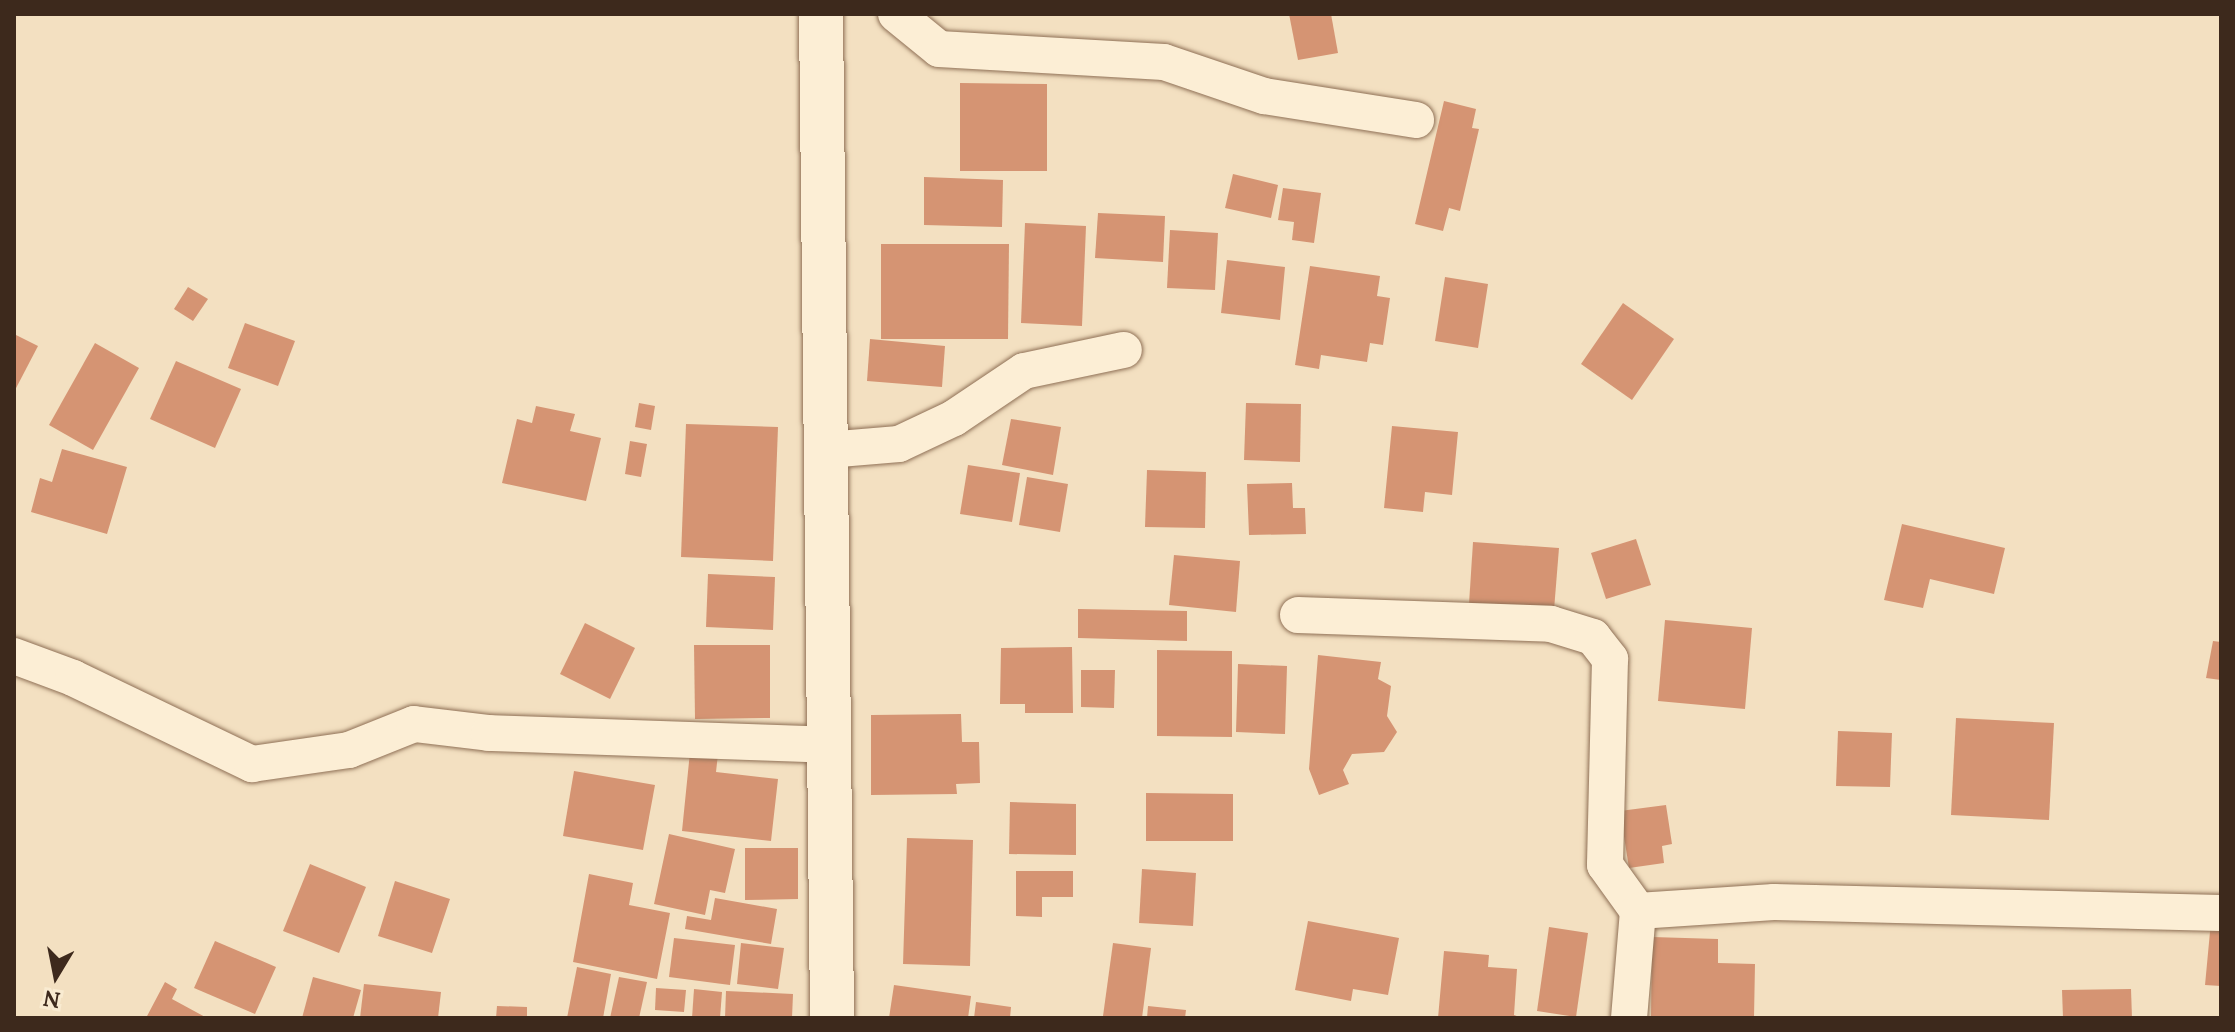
<!DOCTYPE html>
<html>
<head>
<meta charset="utf-8">
<style>
	body { margin:0 }
	#map { position:relative; width:2235px; height:1032px; overflow:hidden; background:#f3e0c1; font-family:Lora,serif }
	div>[style] { position:absolute }
	.building>* { inset:0; background:#d59473 }
	.roads { filter:drop-shadow(0 0 2px #8f7056) drop-shadow(0 0 2px #8f7056) }
	.street>* { height:36px; margin:-18px; padding:0 18px; transform-origin:18px; border-radius:18px; background:#fceed5 }
	.secondary>* { height:44px; margin:-22px; padding:0 22px; transform-origin:22px; border-radius:22px; background:#fceed5 }
	span { translate:-50% -50%; white-space:nowrap; text-align:center; line-height:1.15; -webkit-text-stroke:6px #f9ebd1; paint-order:stroke }
	.frame { position:absolute; inset:0; border:16px solid #3d291c; pointer-events:none }
	.north { position:absolute; left:16px; top:936px; width:80px; height:80px; -webkit-text-stroke:6px #f9ebd1; paint-order:stroke; rotate:190deg; font-size:22px; font-weight:700; line-height:32px; text-align:center; color:#3d291c }
	.north::after { content:''; display:block; margin:auto; width:28px; height:36px; background:#3d291c; clip-path:polygon(50% 0,100% 100%,50% 72%,0 100%) }
</style>
</head>
<body>
<div id="map">
	<div class="building">
		<div style="clip-path:polygon(1289px 14px,1331px 14px,1338px 53px,1298px 60px)"></div>
		<div style="clip-path:polygon(960px 83px,1047px 84px,1047px 171px,960px 171px)"></div>
		<div style="clip-path:polygon(1444px 101px,1476px 109px,1472px 128px,1479px 129px,1460px 211px,1449px 208px,1443px 231px,1415px 224px)"></div>
		<div style="clip-path:polygon(1233px 174px,1278px 185px,1271px 218px,1225px 208px)"></div>
		<div style="clip-path:polygon(924px 177px,1003px 180px,1002px 227px,924px 225px)"></div>
		<div style="clip-path:polygon(1283px 188px,1321px 193px,1314px 243px,1292px 240px,1294px 222px,1278px 220px)"></div>
		<div style="clip-path:polygon(1098px 213px,1165px 216px,1163px 262px,1095px 258px)"></div>
		<div style="clip-path:polygon(1025px 223px,1086px 226px,1082px 326px,1021px 323px)"></div>
		<div style="clip-path:polygon(1170px 230px,1218px 233px,1215px 290px,1167px 288px)"></div>
		<div style="clip-path:polygon(881px 244px,1009px 244px,1008px 339px,881px 339px)"></div>
		<div style="clip-path:polygon(1227px 260px,1285px 267px,1280px 320px,1221px 313px)"></div>
		<div style="clip-path:polygon(1310px 266px,1380px 276px,1377px 296px,1390px 298px,1383px 345px,1370px 343px,1367px 362px,1321px 355px,1319px 369px,1295px 365px)"></div>
		<div style="clip-path:polygon(1445px 277px,1488px 284px,1478px 348px,1435px 341px)"></div>
		<div style="clip-path:polygon(188px 287px,208px 299px,193px 321px,174px 309px)"></div>
		<div style="clip-path:polygon(1623px 303px,1674px 339px,1632px 400px,1581px 364px)"></div>
		<div style="clip-path:polygon(245px 323px,295px 341px,278px 386px,228px 368px)"></div>
		<div style="clip-path:polygon(14px 334px,38px 346px,14px 392px)"></div>
		<div style="clip-path:polygon(870px 339px,945px 346px,942px 387px,867px 381px)"></div>
		<div style="clip-path:polygon(95px 343px,139px 368px,93px 450px,49px 425px)"></div>
		<div style="clip-path:polygon(176px 361px,241px 389px,215px 448px,150px 419px)"></div>
		<div style="clip-path:polygon(639px 403px,655px 406px,651px 430px,635px 427px)"></div>
		<div style="clip-path:polygon(1246px 403px,1301px 404px,1300px 462px,1244px 460px)"></div>
		<div style="clip-path:polygon(536px 406px,575px 414px,570px 431px,601px 438px,586px 501px,502px 483px,517px 419px,532px 423px)"></div>
		<div style="clip-path:polygon(1011px 419px,1061px 427px,1053px 475px,1002px 465px)"></div>
		<div style="clip-path:polygon(686px 424px,778px 427px,773px 561px,681px 557px)"></div>
		<div style="clip-path:polygon(1392px 426px,1458px 432px,1452px 495px,1425px 492px,1423px 512px,1384px 508px)"></div>
		<div style="clip-path:polygon(630px 441px,647px 444px,641px 477px,625px 474px)"></div>
		<div style="clip-path:polygon(62px 449px,127px 467px,107px 534px,31px 512px,40px 478px,52px 482px)"></div>
		<div style="clip-path:polygon(968px 465px,1020px 473px,1012px 522px,960px 514px)"></div>
		<div style="clip-path:polygon(1147px 470px,1206px 472px,1205px 528px,1145px 527px)"></div>
		<div style="clip-path:polygon(1027px 477px,1068px 484px,1060px 532px,1019px 525px)"></div>
		<div style="clip-path:polygon(1292px 483px,1293px 508px,1305px 508px,1306px 534px,1249px 535px,1247px 484px)"></div>
		<div style="clip-path:polygon(1902px 524px,2005px 548px,1994px 594px,1930px 579px,1923px 608px,1884px 600px)"></div>
		<div style="clip-path:polygon(1636px 539px,1651px 585px,1606px 599px,1591px 553px)"></div>
		<div style="clip-path:polygon(1473px 542px,1559px 548px,1554px 610px,1469px 604px)"></div>
		<div style="clip-path:polygon(1174px 555px,1240px 561px,1236px 612px,1169px 605px)"></div>
		<div style="clip-path:polygon(708px 574px,775px 577px,773px 630px,706px 627px)"></div>
		<div style="clip-path:polygon(1078px 609px,1187px 611px,1187px 641px,1078px 638px)"></div>
		<div style="clip-path:polygon(1665px 620px,1752px 628px,1745px 709px,1658px 701px)"></div>
		<div style="clip-path:polygon(585px 623px,635px 648px,610px 699px,560px 674px)"></div>
		<div style="clip-path:polygon(2213px 641px,2221px 642px,2221px 680px,2206px 678px)"></div>
		<div style="clip-path:polygon(694px 645px,770px 645px,770px 718px,695px 719px)"></div>
		<div style="clip-path:polygon(1072px 647px,1073px 713px,1025px 713px,1025px 704px,1000px 704px,1001px 648px)"></div>
		<div style="clip-path:polygon(1157px 650px,1232px 651px,1232px 737px,1157px 736px)"></div>
		<div style="clip-path:polygon(1318px 655px,1381px 662px,1378px 679px,1391px 686px,1387px 716px,1397px 732px,1384px 752px,1352px 754px,1343px 770px,1349px 784px,1319px 795px,1309px 769px)"></div>
		<div style="clip-path:polygon(1238px 664px,1287px 666px,1285px 734px,1236px 732px)"></div>
		<div style="clip-path:polygon(1081px 670px,1115px 670px,1114px 708px,1081px 707px)"></div>
		<div style="clip-path:polygon(961px 714px,962px 742px,979px 742px,980px 783px,956px 784px,957px 794px,871px 795px,871px 715px)"></div>
		<div style="clip-path:polygon(1956px 718px,2054px 723px,2049px 820px,1951px 815px)"></div>
		<div style="clip-path:polygon(1838px 731px,1892px 733px,1890px 787px,1836px 786px)"></div>
		<div style="clip-path:polygon(690px 752px,718px 754px,716px 772px,778px 779px,771px 841px,682px 831px)"></div>
		<div style="clip-path:polygon(574px 771px,655px 785px,643px 850px,563px 836px)"></div>
		<div style="clip-path:polygon(1146px 793px,1233px 794px,1233px 841px,1146px 841px)"></div>
		<div style="clip-path:polygon(1010px 802px,1076px 804px,1076px 855px,1009px 854px)"></div>
		<div style="clip-path:polygon(1666px 805px,1672px 844px,1662px 846px,1664px 863px,1629px 868px,1620px 811px)"></div>
		<div style="clip-path:polygon(669px 834px,735px 849px,725px 893px,710px 890px,705px 915px,654px 904px)"></div>
		<div style="clip-path:polygon(907px 838px,973px 840px,970px 966px,903px 964px)"></div>
		<div style="clip-path:polygon(745px 848px,798px 848px,798px 899px,745px 900px)"></div>
		<div style="clip-path:polygon(310px 864px,366px 887px,339px 953px,283px 931px)"></div>
		<div style="clip-path:polygon(1142px 869px,1196px 873px,1193px 926px,1139px 923px)"></div>
		<div style="clip-path:polygon(1016px 871px,1073px 871px,1073px 897px,1042px 897px,1042px 917px,1016px 916px)"></div>
		<div style="clip-path:polygon(589px 874px,633px 883px,629px 905px,670px 913px,657px 979px,573px 962px)"></div>
		<div style="clip-path:polygon(395px 881px,450px 899px,432px 953px,378px 936px)"></div>
		<div style="clip-path:polygon(715px 898px,777px 909px,771px 944px,685px 929px,687px 916px,711px 920px)"></div>
		<div style="clip-path:polygon(1308px 921px,1399px 938px,1388px 995px,1353px 989px,1351px 1001px,1295px 990px)"></div>
		<div style="clip-path:polygon(2211px 921px,2221px 922px,2221px 986px,2205px 985px)"></div>
		<div style="clip-path:polygon(1549px 927px,1588px 933px,1576px 1017px,1537px 1011px)"></div>
		<div style="clip-path:polygon(1652px 937px,1718px 939px,1718px 963px,1755px 964px,1754px 1018px,1651px 1018px)"></div>
		<div style="clip-path:polygon(674px 938px,735px 945px,730px 985px,669px 977px)"></div>
		<div style="clip-path:polygon(215px 941px,276px 967px,255px 1014px,194px 988px)"></div>
		<div style="clip-path:polygon(741px 943px,784px 948px,778px 989px,737px 984px)"></div>
		<div style="clip-path:polygon(1113px 943px,1151px 948px,1142px 1018px,1103px 1016px)"></div>
		<div style="clip-path:polygon(1444px 951px,1489px 955px,1488px 967px,1517px 969px,1514px 1015px,1522px 1018px,1438px 1018px)"></div>
		<div style="clip-path:polygon(577px 967px,611px 974px,603px 1018px,567px 1018px)"></div>
		<div style="clip-path:polygon(313px 977px,361px 990px,353px 1018px,302px 1018px)"></div>
		<div style="clip-path:polygon(619px 977px,647px 982px,639px 1018px,610px 1018px)"></div>
		<div style="clip-path:polygon(165px 982px,177px 989px,172px 999px,207px 1018px,146px 1018px)"></div>
		<div style="clip-path:polygon(364px 984px,441px 992px,438px 1018px,360px 1018px)"></div>
		<div style="clip-path:polygon(894px 985px,971px 996px,968px 1018px,889px 1018px)"></div>
		<div style="clip-path:polygon(656px 988px,686px 990px,684px 1012px,655px 1010px)"></div>
		<div style="clip-path:polygon(694px 989px,722px 992px,720px 1018px,692px 1018px)"></div>
		<div style="clip-path:polygon(2131px 989px,2132px 1018px,2063px 1018px,2062px 990px)"></div>
		<div style="clip-path:polygon(726px 991px,793px 994px,792px 1018px,725px 1018px)"></div>
		<div style="clip-path:polygon(976px 1002px,1011px 1007px,1010px 1018px,974px 1018px)"></div>
		<div style="clip-path:polygon(497px 1006px,527px 1007px,527px 1018px,496px 1018px)"></div>
		<div style="clip-path:polygon(1148px 1006px,1186px 1010px,1185px 1018px,1147px 1018px)"></div>
	</div>
	<div class="roads">
		<div class="street">
			<div style="left:896px;top:14px;width:55px;rotate:39.1deg"></div>
			<div style="left:939px;top:49px;width:225px;rotate:3.3deg"></div>
			<div style="left:1164px;top:62px;width:106px;rotate:18.8deg"></div>
			<div style="left:1264px;top:96px;width:154px;rotate:9deg"></div>
			<div style="left:827px;top:450px;width:72px;rotate:-4.8deg"></div>
			<div style="left:899px;top:444px;width:61px;rotate:-25.3deg"></div>
			<div style="left:954px;top:418px;width:84px;rotate:-33.9deg"></div>
			<div style="left:1024px;top:371px;width:102px;rotate:-11.9deg"></div>
			<div style="left:1298px;top:615px;width:253px;rotate:2deg"></div>
			<div style="left:1551px;top:624px;width:44px;rotate:17.2deg"></div>
			<div style="left:1593px;top:637px;width:28px;rotate:52deg"></div>
			<div style="left:1610px;top:659px;width:206px;rotate:91.4deg"></div>
			<div style="left:1605px;top:865px;width:57px;rotate:54.3deg"></div>
			<div style="left:1638px;top:911px;width:107px;rotate:94.8deg"></div>
			<div style="left:14px;top:656px;width:63px;rotate:20.4deg"></div>
			<div style="left:73px;top:678px;width:199px;rotate:25.7deg"></div>
			<div style="left:252px;top:764px;width:98px;rotate:-8.2deg"></div>
			<div style="left:349px;top:750px;width:70px;rotate:-21.8deg"></div>
			<div style="left:414px;top:724px;width:76px;rotate:6.8deg"></div>
			<div style="left:489px;top:733px;width:343px;rotate:2deg"></div>
			<div style="left:1638px;top:911px;width:136px;rotate:-3.8deg"></div>
			<div style="left:1774px;top:902px;width:447px;rotate:1.4deg"></div>
		</div>
		<div class="secondary">
			<div style="left:821px;top:14px;width:1004px;rotate:89.37deg"></div>
		</div>
	</div>
	<div class="frame"></div>
	<div class="north">N</div>
</div>
</body>
</html>
